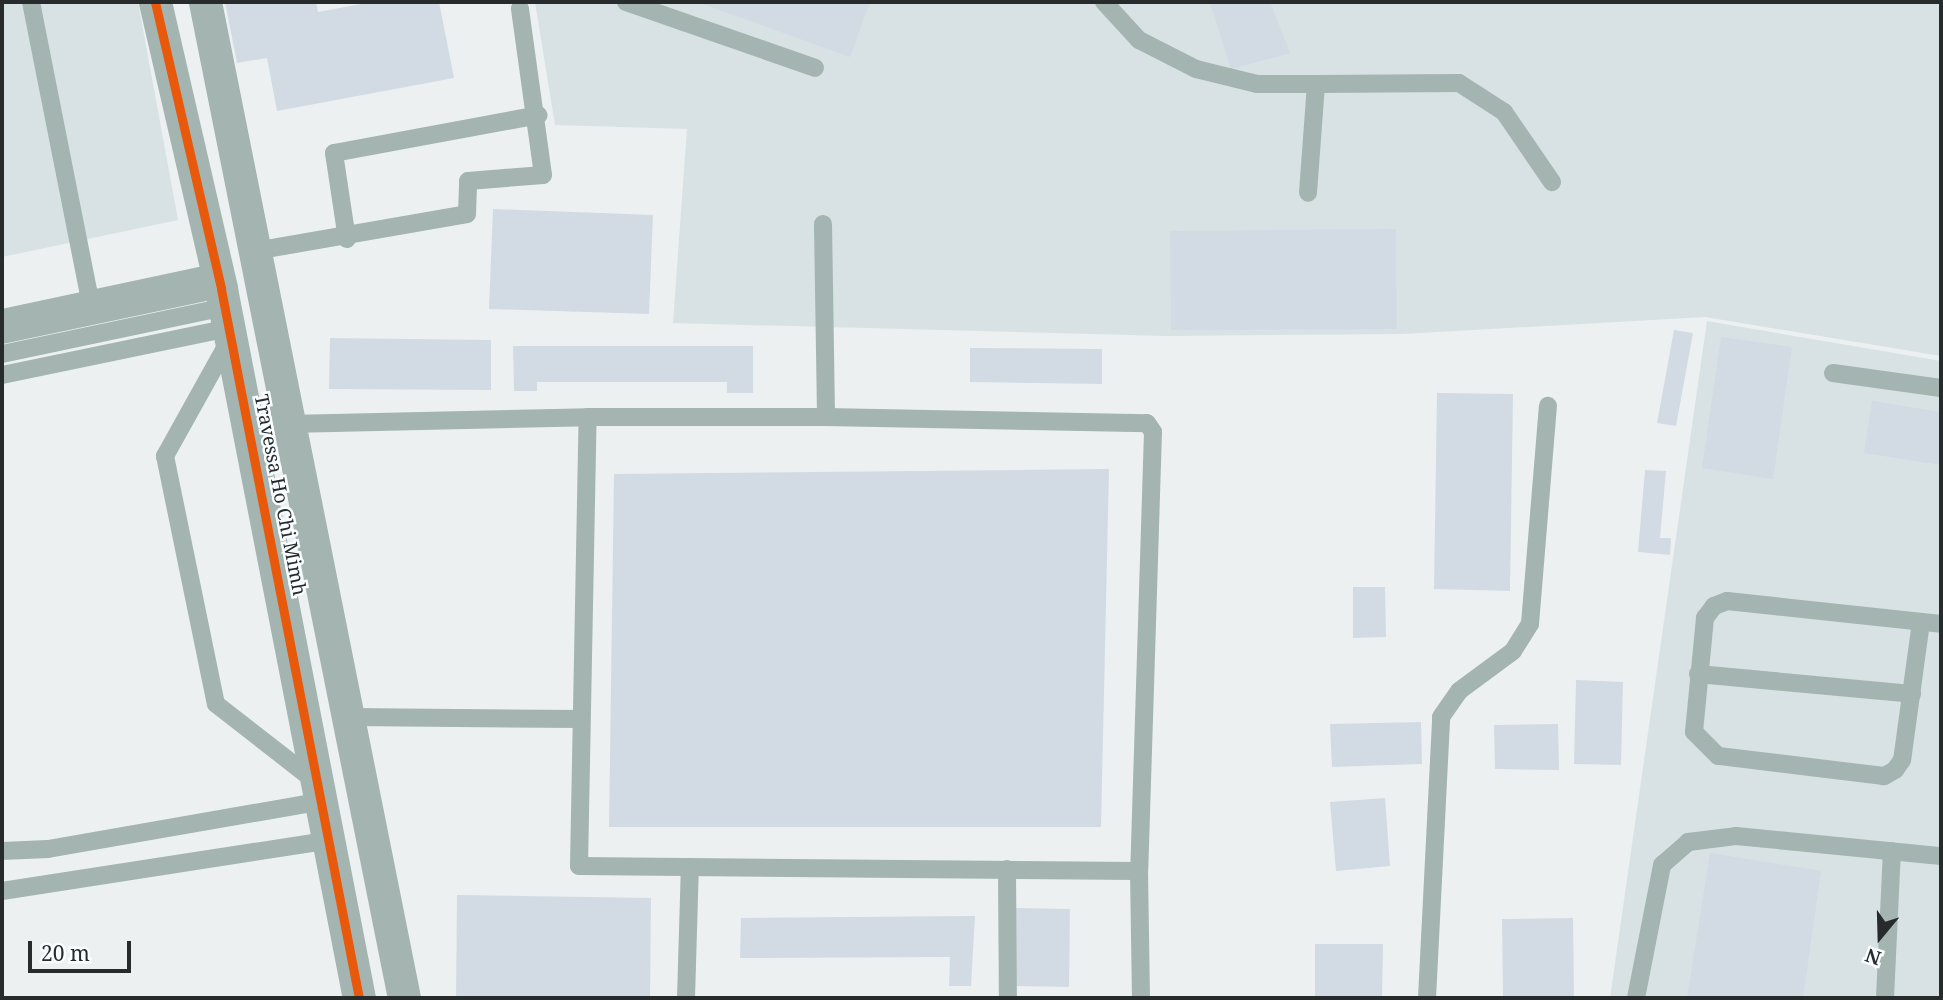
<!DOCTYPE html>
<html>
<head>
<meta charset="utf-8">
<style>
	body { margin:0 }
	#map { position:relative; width:1943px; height:1000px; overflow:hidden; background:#ecf0f1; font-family:"Noto Serif",serif }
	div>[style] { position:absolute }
	.built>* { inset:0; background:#d8e1e4 }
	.building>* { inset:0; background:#d2dbe3 }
	.service>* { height:18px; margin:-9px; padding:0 9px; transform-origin:9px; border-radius:9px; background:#a3b4b1 }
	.minor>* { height:33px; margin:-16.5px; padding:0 16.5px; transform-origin:16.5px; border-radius:16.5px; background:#a3b4b1 }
	.cycleway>* { height:9px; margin:-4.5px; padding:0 4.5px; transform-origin:4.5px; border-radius:4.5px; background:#e8590c }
	span { translate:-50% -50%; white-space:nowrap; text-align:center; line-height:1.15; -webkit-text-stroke:5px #f9fdff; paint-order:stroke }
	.street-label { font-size:19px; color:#282b2c }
	.frame { position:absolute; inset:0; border:4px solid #282b2c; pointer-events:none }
	.north { position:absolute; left:1845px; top:902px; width:70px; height:70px; -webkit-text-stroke:5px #f9fdff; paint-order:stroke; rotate:199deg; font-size:19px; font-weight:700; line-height:28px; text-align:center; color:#282b2c }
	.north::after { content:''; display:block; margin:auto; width:24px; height:32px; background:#282b2c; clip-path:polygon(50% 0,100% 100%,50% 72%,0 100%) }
	.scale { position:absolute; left:28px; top:941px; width:103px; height:32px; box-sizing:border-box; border:4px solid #282b2c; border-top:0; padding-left:9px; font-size:21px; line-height:24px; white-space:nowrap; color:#282b2c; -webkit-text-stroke:5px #f9fdff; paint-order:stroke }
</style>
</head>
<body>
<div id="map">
	<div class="built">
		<div style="clip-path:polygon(2px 2px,138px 2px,178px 220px,2px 257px)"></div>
		<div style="clip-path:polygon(535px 2px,1941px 2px,1941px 356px,1705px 317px,1402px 334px,1166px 336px,673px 323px,687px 129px,555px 125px)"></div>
		<div style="clip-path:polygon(1707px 321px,1941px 361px,1941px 998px,1610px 998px)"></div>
	</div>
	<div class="building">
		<div style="clip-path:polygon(225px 2px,316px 2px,318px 12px,372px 2px,439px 2px,454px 78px,277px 111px,267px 58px,237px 63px)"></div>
		<div style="clip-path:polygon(697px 2px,870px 2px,850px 57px)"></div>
		<div style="clip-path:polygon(1210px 2px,1270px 2px,1290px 53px,1231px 69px)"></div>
		<div style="clip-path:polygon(493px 209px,653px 215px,649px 314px,489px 309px)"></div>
		<div style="clip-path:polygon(1396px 229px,1397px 329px,1171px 330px,1170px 231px)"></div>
		<div style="clip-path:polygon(1674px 330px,1693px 333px,1676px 426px,1657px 423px)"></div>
		<div style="clip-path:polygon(1721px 337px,1792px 347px,1773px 479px,1702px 468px)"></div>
		<div style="clip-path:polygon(330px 338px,491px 340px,491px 390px,329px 389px)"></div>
		<div style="clip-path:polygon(513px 346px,753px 346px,753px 393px,727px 393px,727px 382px,537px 382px,537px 391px,514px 391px)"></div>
		<div style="clip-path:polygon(970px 348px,1102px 349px,1102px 384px,970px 382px)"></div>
		<div style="clip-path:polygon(1437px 393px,1513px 394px,1510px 591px,1434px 589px)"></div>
		<div style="clip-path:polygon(1872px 401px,1941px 412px,1941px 465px,1864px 453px)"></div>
		<div style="clip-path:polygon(1109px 469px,1101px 827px,609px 827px,614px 474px)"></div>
		<div style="clip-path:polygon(1645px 470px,1666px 471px,1660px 538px,1671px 538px,1670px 555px,1638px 552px)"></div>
		<div style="clip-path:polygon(1353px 587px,1385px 587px,1386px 637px,1353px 638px)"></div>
		<div style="clip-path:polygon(1576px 680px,1623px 682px,1621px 765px,1574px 764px)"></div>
		<div style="clip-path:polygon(1421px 722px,1422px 764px,1332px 767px,1330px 724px)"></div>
		<div style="clip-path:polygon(1558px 724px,1559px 770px,1495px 769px,1494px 725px)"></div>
		<div style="clip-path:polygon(1385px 798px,1390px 866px,1336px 871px,1330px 802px)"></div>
		<div style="clip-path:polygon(1710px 853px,1821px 871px,1803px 998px,1687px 998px)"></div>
		<div style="clip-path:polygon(457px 895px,651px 898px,650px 998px,456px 998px)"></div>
		<div style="clip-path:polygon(1012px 908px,1070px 909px,1069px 987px,1011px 986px)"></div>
		<div style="clip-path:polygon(975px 916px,971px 986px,949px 986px,950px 957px,740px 958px,741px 918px)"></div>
		<div style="clip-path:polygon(1573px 918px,1574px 998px,1503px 998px,1502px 919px)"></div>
		<div style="clip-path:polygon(1315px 944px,1383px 944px,1382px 998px,1315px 998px)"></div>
	</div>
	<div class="service">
		<div style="left:31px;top:2px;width:303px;rotate:78.8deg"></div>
		<div style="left:626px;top:2px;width:200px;rotate:19.2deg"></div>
		<div style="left:1104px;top:2px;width:52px;rotate:47.4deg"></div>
		<div style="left:1139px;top:40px;width:64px;rotate:27deg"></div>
		<div style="left:1196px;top:69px;width:63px;rotate:13.8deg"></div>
		<div style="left:1257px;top:84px;width:59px"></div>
		<div style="left:1316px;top:84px;width:109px;rotate:94.2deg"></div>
		<div style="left:1316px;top:84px;width:143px;rotate:-0.4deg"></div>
		<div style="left:1459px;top:83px;width:54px;rotate:32.8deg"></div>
		<div style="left:1504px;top:112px;width:85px;rotate:55.6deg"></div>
		<div style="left:823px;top:224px;width:193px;rotate:89.1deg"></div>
		<div style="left:347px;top:239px;width:87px;rotate:-98.6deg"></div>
		<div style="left:334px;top:153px;width:208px;rotate:-10.5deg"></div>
		<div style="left:255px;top:251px;width:215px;rotate:-9.9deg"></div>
		<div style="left:467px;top:214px;width:33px;rotate:-88deg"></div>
		<div style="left:468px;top:181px;width:75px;rotate:-4.6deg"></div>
		<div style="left:543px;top:175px;width:168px;rotate:-97.9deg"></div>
		<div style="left:2px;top:318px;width:221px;rotate:-12deg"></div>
		<div style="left:2px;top:335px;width:224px;rotate:-11.9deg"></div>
		<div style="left:229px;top:341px;width:132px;rotate:119.1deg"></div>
		<div style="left:165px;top:456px;width:253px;rotate:78.4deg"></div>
		<div style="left:216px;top:704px;width:125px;rotate:37.9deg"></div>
		<div style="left:2px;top:354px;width:228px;rotate:-11.9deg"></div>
		<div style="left:1833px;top:373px;width:109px;rotate:7.9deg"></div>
		<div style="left:2px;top:375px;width:232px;rotate:-11.7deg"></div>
		<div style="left:289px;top:424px;width:299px;rotate:-1.3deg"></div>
		<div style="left:588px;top:417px;width:238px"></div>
		<div style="left:826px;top:417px;width:321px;rotate:1.1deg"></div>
		<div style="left:1147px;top:423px;width:11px;rotate:56deg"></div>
		<div style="left:1153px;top:432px;width:439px;rotate:91.8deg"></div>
		<div style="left:1139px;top:871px;width:560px;rotate:-179.49deg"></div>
		<div style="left:579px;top:866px;width:449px;rotate:-88.9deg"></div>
		<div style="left:1921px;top:622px;width:139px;rotate:97.8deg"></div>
		<div style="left:1902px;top:760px;width:12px;rotate:125deg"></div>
		<div style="left:1895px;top:770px;width:13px;rotate:151deg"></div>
		<div style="left:1884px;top:776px;width:167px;rotate:-173.1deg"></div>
		<div style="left:1718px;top:756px;width:34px;rotate:-135deg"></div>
		<div style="left:1694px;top:732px;width:115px;rotate:-84.5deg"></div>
		<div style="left:1705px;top:618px;width:15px;rotate:-53deg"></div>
		<div style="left:1714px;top:606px;width:14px;rotate:-21deg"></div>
		<div style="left:1727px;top:601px;width:215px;rotate:6.1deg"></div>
		<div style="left:1698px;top:674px;width:215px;rotate:5.3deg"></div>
		<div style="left:349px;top:717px;width:231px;rotate:0.5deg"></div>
		<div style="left:2px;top:851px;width:46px;rotate:-2.5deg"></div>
		<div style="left:48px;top:849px;width:280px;rotate:-9.9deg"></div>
		<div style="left:1007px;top:869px;width:129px;rotate:89.6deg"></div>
		<div style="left:1139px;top:871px;width:127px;rotate:89.1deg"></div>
		<div style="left:2px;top:891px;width:333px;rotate:-8.8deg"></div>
		<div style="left:686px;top:998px;width:131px;rotate:-88.3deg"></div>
		<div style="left:1427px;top:998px;width:281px;rotate:-87.1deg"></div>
		<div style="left:1441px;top:717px;width:32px;rotate:-55deg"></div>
		<div style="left:1459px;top:691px;width:67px;rotate:-36.5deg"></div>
		<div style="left:1513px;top:651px;width:32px;rotate:-58deg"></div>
		<div style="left:1530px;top:624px;width:219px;rotate:-85.3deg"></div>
		<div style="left:1636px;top:998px;width:136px;rotate:-78.9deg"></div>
		<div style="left:1662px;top:865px;width:35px;rotate:-41deg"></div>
		<div style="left:1688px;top:842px;width:48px;rotate:-7.1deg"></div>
		<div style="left:1736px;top:836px;width:206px;rotate:5.6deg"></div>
		<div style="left:1885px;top:998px;width:147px;rotate:-87.3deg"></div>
	</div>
	<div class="minor">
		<div style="left:155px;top:2px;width:294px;rotate:77deg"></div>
		<div style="left:221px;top:289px;width:722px;rotate:78.99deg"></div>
		<div style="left:205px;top:2px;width:1016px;rotate:78.7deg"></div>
	</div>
	<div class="cycleway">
		<div style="left:155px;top:2px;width:294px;rotate:77deg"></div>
		<div style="left:221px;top:289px;width:722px;rotate:78.99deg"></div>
	</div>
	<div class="street-label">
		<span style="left:280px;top:495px;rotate:79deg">Travessa Ho Chi Mimh</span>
	</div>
	<div class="frame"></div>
	<div class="north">N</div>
	<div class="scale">20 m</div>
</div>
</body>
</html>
